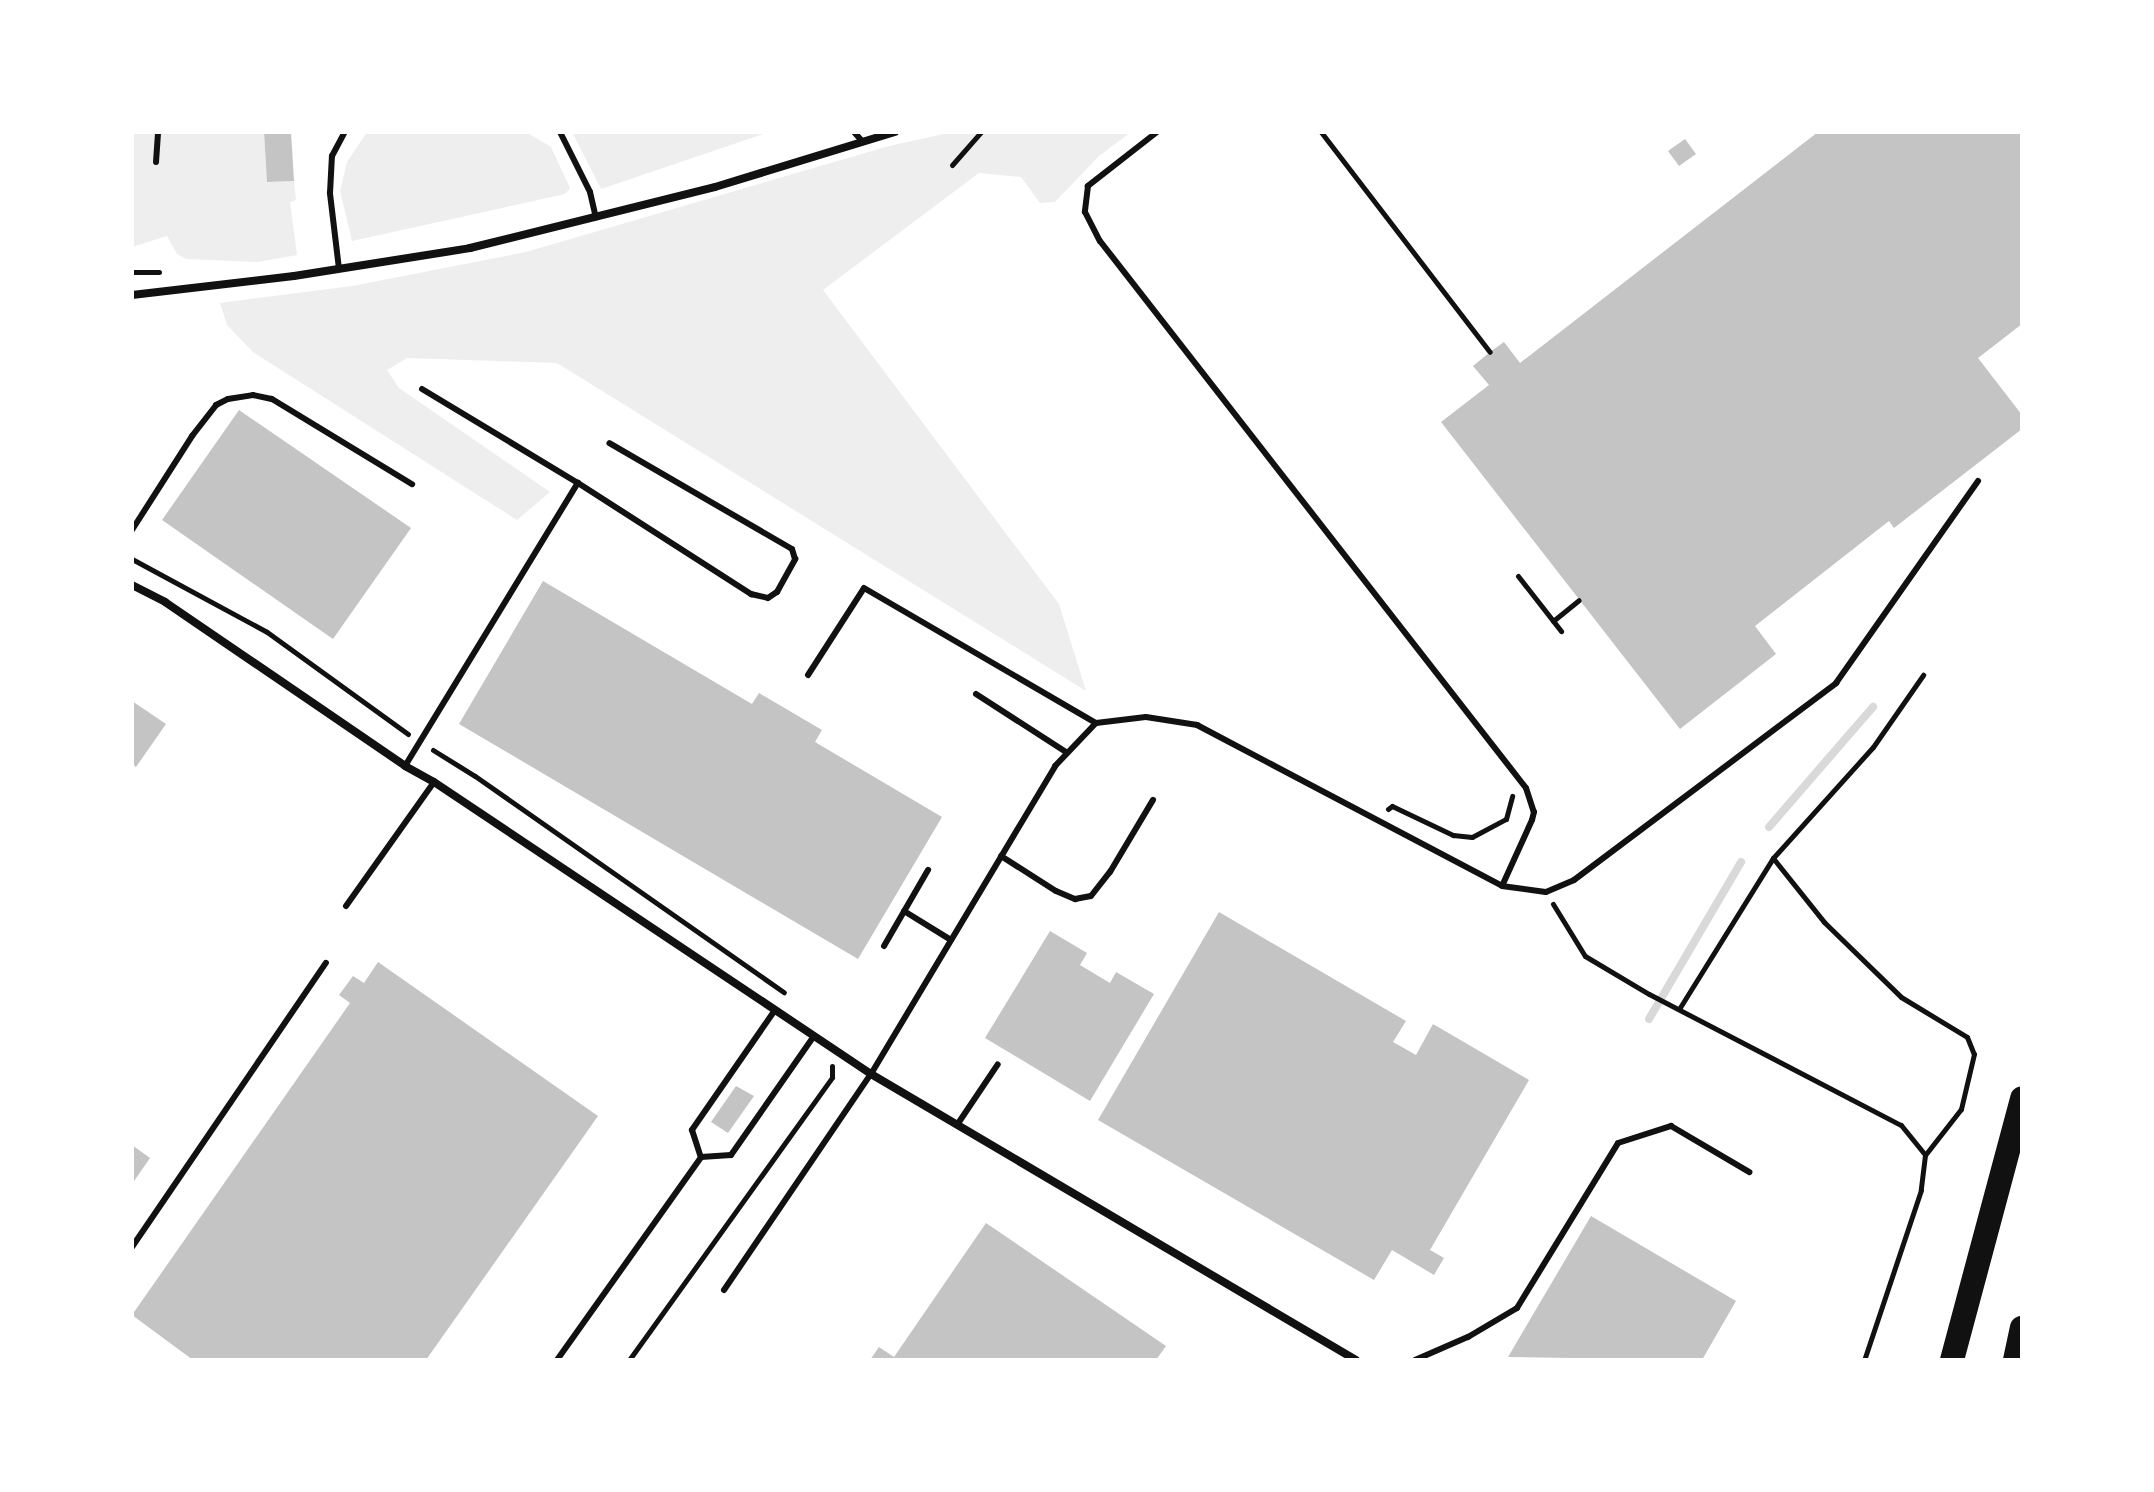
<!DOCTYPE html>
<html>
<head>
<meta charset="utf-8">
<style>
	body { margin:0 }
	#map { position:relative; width:2154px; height:1492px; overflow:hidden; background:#fff; font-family:Inter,sans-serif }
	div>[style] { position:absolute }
	.green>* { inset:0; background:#eee }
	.stream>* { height:8px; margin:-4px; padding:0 4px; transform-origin:4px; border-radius:4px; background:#d9d9d9 }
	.building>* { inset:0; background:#c4c4c4 }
	.path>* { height:5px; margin:-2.5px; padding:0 2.5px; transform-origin:2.5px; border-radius:2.5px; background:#111 }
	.service>* { height:6px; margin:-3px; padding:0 3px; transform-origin:3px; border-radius:3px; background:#111 }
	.minor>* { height:8px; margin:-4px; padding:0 4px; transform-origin:4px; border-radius:4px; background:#111 }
	.motorway>* { height:24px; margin:-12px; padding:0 12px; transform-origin:12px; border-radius:12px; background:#111 }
	span { translate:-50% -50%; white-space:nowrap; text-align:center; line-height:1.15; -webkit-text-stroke:6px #fff; paint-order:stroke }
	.frame { position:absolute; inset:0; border:134px solid #fff; pointer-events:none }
</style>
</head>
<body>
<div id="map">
	<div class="green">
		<div style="clip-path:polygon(132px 132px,264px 132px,267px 182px,294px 181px,296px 200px,290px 202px,297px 255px,258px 262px,186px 259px,177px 254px,167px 236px,132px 247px)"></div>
		<div style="clip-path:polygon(367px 132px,526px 132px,551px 147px,570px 188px,565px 194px,352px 241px,340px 191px,347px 162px)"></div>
		<div style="clip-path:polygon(572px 132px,769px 132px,601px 189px)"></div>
		<div style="clip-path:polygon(953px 132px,1131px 132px,1099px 156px,1055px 202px,1040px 203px,1021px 177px,979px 173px,823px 290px,1059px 604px,1086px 691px,557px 363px,407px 358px,387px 370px,399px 388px,550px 492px,517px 520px,253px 352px,227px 325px,220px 303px,352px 286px,526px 252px,889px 146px)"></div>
	</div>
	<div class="stream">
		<div style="left:1769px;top:827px;width:159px;rotate:-49.1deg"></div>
		<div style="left:1649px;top:1019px;width:182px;rotate:-59.6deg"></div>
	</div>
	<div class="building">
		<div style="clip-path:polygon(264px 132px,291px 132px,294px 181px,267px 182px)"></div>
		<div style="clip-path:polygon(1818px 132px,2022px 132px,2022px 324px,1978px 358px,2022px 415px,2022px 429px,1894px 528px,1889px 521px,1755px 626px,1776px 654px,1680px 729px,1441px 422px,1489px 385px,1473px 366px,1490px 352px,1504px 342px,1520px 363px)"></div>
		<div style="clip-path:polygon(1685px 139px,1696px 154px,1679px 166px,1668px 151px)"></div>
		<div style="clip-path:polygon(239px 410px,411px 528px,333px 639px,162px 520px)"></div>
		<div style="clip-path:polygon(543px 581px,752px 704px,759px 693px,822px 730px,815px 742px,942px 817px,858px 959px,459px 724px)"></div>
		<div style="clip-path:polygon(132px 701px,166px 724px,136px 767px,132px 764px)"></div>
		<div style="clip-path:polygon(1219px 912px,1406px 1021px,1393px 1042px,1416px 1055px,1433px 1024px,1529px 1080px,1430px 1250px,1444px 1258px,1434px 1275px,1392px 1250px,1374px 1280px,1098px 1120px)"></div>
		<div style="clip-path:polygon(1050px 931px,1087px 953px,1080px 965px,1110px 983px,1116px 972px,1154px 994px,1090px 1101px,985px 1038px)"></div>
		<div style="clip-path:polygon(378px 962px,598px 1116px,426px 1360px,193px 1360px,132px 1315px,350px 1003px,339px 995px,353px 976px,364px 983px)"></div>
		<div style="clip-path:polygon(736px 1086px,754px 1096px,728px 1133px,711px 1122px)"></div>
		<div style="clip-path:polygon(132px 1145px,150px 1158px,132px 1184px)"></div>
		<div style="clip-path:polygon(1591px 1216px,1736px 1301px,1702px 1360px,1508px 1357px)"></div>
		<div style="clip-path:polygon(986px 1223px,1166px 1346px,1156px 1360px,870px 1360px,879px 1347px,894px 1357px)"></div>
	</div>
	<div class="path">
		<div style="left:1321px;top:132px;width:277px;rotate:52.5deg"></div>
		<div style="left:952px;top:165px;width:44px;rotate:-48.7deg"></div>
		<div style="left:132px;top:272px;width:27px"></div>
		<div style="left:132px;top:559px;width:153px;rotate:28.4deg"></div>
		<div style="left:267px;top:632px;width:174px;rotate:35.9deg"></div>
		<div style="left:1518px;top:576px;width:70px;rotate:52deg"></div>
		<div style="left:1553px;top:621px;width:33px;rotate:-39deg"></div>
		<div style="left:433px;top:750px;width:49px;rotate:31.8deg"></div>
		<div style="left:475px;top:776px;width:377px;rotate:35deg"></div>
		<div style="left:1388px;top:809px;width:5px;rotate:-37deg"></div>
		<div style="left:1392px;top:806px;width:68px;rotate:25.4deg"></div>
		<div style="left:1453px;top:835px;width:19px;rotate:6deg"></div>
		<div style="left:1472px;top:837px;width:38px;rotate:-28deg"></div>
		<div style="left:1506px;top:819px;width:24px;rotate:-75deg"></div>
		<div style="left:1773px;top:858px;width:82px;rotate:51.4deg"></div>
		<div style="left:1824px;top:922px;width:107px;rotate:44.2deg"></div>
		<div style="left:1901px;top:997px;width:77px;rotate:31.2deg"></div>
		<div style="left:1967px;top:1037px;width:18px;rotate:68deg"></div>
		<div style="left:1974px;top:1054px;width:57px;rotate:103.3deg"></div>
		<div style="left:1961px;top:1109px;width:58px;rotate:128deg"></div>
		<div style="left:1553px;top:904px;width:61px;rotate:58.4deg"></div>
		<div style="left:1585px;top:956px;width:74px;rotate:30.7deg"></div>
		<div style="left:1649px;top:994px;width:284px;rotate:27.5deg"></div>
		<div style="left:1901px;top:1125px;width:38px;rotate:51deg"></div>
		<div style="left:1925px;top:1155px;width:35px;rotate:97deg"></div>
		<div style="left:1921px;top:1190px;width:179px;rotate:108.5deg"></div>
		<div style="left:1679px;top:1009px;width:178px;rotate:-58.1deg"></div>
		<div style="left:1773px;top:858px;width:149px;rotate:-48deg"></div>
		<div style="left:1873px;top:747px;width:88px;rotate:-55.2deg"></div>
		<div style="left:629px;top:1360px;width:348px;rotate:-54.3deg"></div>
		<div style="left:832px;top:1077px;width:11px;rotate:-90deg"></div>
	</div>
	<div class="service">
		<div style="left:560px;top:132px;width:67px;rotate:63.4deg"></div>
		<div style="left:590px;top:192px;width:26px;rotate:77deg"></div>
		<div style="left:854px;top:132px;width:12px;rotate:48deg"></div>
		<div style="left:1157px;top:132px;width:88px;rotate:142deg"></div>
		<div style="left:1088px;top:186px;width:26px;rotate:97deg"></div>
		<div style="left:1085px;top:212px;width:33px;rotate:63deg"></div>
		<div style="left:1100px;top:241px;width:693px;rotate:52.09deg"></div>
		<div style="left:1526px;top:788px;width:25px;rotate:72deg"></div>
		<div style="left:1534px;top:812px;width:8px;rotate:104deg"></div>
		<div style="left:1532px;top:820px;width:72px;rotate:114.4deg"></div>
		<div style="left:156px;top:162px;width:30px;rotate:-86deg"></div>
		<div style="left:339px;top:269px;width:77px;rotate:-96.8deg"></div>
		<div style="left:330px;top:193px;width:37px;rotate:-87deg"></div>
		<div style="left:332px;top:156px;width:27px;rotate:-62deg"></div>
		<div style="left:422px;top:389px;width:182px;rotate:31.1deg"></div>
		<div style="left:578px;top:483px;width:206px;rotate:32.7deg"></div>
		<div style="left:751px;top:594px;width:17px;rotate:13deg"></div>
		<div style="left:768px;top:598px;width:11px;rotate:-34deg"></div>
		<div style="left:777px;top:592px;width:38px;rotate:-61deg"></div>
		<div style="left:795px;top:559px;width:10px;rotate:-107deg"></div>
		<div style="left:792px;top:549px;width:211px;rotate:-149.9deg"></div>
		<div style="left:132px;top:530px;width:112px;rotate:-57.4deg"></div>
		<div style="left:192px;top:436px;width:39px;rotate:-52deg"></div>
		<div style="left:216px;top:405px;width:13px;rotate:-27deg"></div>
		<div style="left:228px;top:399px;width:25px;rotate:-9deg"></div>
		<div style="left:253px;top:395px;width:19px;rotate:12deg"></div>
		<div style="left:272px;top:399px;width:164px;rotate:31.3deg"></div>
		<div style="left:808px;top:675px;width:103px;rotate:-57.2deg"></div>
		<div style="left:864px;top:588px;width:268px;rotate:30.2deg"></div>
		<div style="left:976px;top:694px;width:107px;rotate:32.8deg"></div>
		<div style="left:405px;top:766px;width:332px;rotate:-58.6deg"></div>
		<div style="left:1001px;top:856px;width:65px;rotate:32.5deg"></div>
		<div style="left:1056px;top:891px;width:21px;rotate:23deg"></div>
		<div style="left:1075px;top:899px;width:16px;rotate:-11deg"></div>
		<div style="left:1091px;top:896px;width:31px;rotate:-52deg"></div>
		<div style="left:1110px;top:872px;width:84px;rotate:-59.2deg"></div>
		<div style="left:346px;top:906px;width:152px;rotate:-54.6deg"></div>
		<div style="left:904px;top:911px;width:55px;rotate:31.7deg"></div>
		<div style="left:884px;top:946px;width:88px;rotate:-59.9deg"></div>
		<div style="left:775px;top:1010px;width:146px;rotate:124.7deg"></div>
		<div style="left:692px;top:1130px;width:28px;rotate:72deg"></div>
		<div style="left:701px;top:1157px;width:30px;rotate:-4deg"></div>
		<div style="left:731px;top:1155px;width:145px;rotate:-55.1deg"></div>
		<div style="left:957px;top:1125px;width:73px;rotate:-56.1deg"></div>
		<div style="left:132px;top:1247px;width:344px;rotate:-55.7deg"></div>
		<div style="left:724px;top:1290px;width:261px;rotate:-55.8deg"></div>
		<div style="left:871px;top:1074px;width:359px;rotate:-59.1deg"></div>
		<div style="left:1055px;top:766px;width:59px;rotate:-46.4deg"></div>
		<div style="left:1096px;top:723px;width:50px;rotate:-6.8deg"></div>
		<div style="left:1146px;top:717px;width:52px;rotate:8.9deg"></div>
		<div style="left:1197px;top:725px;width:345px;rotate:27.8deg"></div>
		<div style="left:1502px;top:886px;width:44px;rotate:7.8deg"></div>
		<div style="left:1546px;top:892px;width:30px;rotate:-23deg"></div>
		<div style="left:1574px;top:880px;width:328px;rotate:-36.9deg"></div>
		<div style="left:1836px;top:683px;width:247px;rotate:-54.9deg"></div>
		<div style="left:557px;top:1360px;width:249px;rotate:-54.6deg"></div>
		<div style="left:1415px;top:1360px;width:58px;rotate:-23.5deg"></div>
		<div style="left:1468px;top:1337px;width:57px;rotate:-30.6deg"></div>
		<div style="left:1517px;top:1308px;width:193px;rotate:-58.5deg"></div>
		<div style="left:1618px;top:1143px;width:56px;rotate:-17.8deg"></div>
		<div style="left:1671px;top:1126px;width:91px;rotate:30.5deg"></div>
	</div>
	<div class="minor">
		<div style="left:132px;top:295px;width:163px;rotate:-6.7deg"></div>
		<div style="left:294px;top:276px;width:178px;rotate:-9deg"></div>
		<div style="left:470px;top:248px;width:252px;rotate:-14deg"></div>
		<div style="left:715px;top:187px;width:188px;rotate:-17deg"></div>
		<div style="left:132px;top:585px;width:37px;rotate:27deg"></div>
		<div style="left:165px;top:602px;width:291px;rotate:34.3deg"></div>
		<div style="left:405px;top:766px;width:33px;rotate:29deg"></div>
		<div style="left:434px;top:782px;width:526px;rotate:33.75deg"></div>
		<div style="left:871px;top:1074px;width:563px;rotate:30.53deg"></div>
	</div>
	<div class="motorway">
		<div style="left:1952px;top:1360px;width:271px;rotate:-75deg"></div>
		<div style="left:2015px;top:1360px;width:33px;rotate:-78deg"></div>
	</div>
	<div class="frame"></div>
</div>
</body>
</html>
